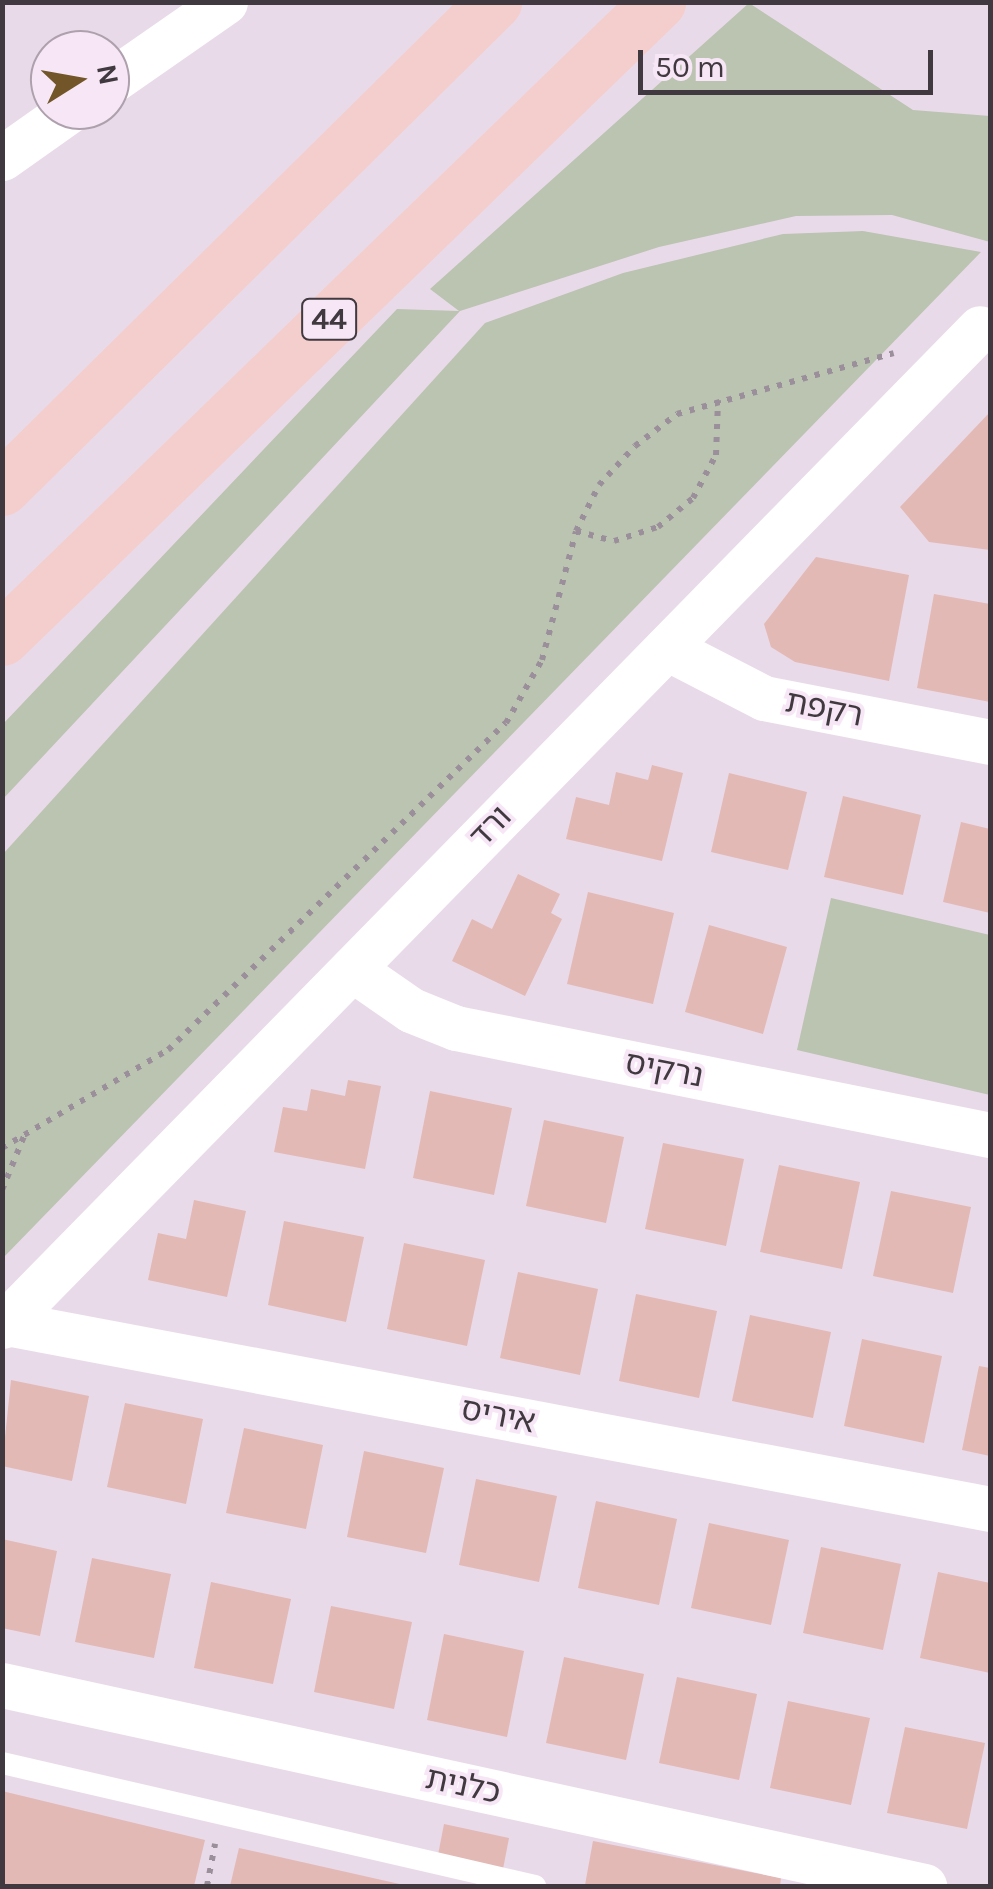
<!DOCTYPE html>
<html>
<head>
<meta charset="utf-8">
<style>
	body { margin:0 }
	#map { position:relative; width:993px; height:1889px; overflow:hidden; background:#e9dae9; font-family:Karla,"Noto Sans Hebrew",sans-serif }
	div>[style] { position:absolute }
	.green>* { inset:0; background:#bac4b1 }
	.building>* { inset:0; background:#e2b9b5 }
	.path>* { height:6px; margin-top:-3px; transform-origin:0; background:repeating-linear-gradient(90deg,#9a8f9a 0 5px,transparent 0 13px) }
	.service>* { height:22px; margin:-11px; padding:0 11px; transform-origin:11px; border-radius:11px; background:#fff }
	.minor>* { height:45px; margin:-22.5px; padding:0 22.5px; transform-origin:22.5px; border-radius:22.5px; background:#fff }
	.trunk>* { height:55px; margin:-27.5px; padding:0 27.5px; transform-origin:27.5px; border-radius:27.5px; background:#f4cecc }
	span { translate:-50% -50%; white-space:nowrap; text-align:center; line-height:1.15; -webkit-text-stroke:8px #f7e7f6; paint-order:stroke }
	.shield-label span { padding:2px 8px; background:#f7e7f6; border:2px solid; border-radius:8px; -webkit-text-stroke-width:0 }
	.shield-label { font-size:30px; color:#40393f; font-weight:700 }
	.street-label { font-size:32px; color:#40393f }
	.frame { position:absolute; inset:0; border:5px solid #40393f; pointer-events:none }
	.north { position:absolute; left:30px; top:30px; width:100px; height:100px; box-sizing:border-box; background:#f7e7f6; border:2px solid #aea1ad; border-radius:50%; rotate:79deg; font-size:28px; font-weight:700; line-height:40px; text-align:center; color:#40393f }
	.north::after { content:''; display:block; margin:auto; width:35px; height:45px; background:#725629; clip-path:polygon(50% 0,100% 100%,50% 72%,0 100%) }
	.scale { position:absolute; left:638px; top:50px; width:295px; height:45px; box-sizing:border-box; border:5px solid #40393f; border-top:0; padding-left:12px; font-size:30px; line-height:35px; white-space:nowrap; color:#40393f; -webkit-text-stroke:8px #f7e7f6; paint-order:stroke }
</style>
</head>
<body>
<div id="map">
	<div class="green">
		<div style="clip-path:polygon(749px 3px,913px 110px,990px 116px,990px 242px,892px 215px,796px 216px,659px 247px,460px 311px,3px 799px,3px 724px,397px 309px,459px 311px,430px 289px)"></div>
		<div style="clip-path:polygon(863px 231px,981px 252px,3px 1258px,3px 854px,485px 323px,623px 273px,783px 234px)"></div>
		<div style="clip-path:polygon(831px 898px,990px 935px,990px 1095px,797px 1050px)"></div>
	</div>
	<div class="building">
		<div style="clip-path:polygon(990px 412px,990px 550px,929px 542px,900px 507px)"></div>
		<div style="clip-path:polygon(816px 557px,909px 575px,889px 681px,795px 662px,771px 647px,764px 624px)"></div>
		<div style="clip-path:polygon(934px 594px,990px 604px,990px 702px,917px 688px)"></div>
		<div style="clip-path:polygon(652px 765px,683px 773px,662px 861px,566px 839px,576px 797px,609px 805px,616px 772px,648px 780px)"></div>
		<div style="clip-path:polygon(729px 773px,807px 792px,788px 870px,711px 852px)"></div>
		<div style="clip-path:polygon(843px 796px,921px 815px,903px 895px,824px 877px)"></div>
		<div style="clip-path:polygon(961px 822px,990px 829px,990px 913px,943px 902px)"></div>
		<div style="clip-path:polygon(518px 874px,560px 894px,551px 913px,562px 919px,525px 996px,452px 961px,472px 919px,492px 929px)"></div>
		<div style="clip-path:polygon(588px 892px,674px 913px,653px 1004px,567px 984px)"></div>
		<div style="clip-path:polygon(709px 925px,787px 947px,763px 1034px,685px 1012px)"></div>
		<div style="clip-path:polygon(348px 1080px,381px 1086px,365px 1169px,274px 1152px,283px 1107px,307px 1111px,311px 1089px,345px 1096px)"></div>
		<div style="clip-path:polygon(430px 1091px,512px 1108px,494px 1195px,413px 1178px)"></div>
		<div style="clip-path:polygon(544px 1120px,624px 1137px,606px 1223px,526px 1206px)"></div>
		<div style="clip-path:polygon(663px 1143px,744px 1159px,726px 1246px,645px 1229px)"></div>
		<div style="clip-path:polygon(779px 1165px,860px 1182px,842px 1269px,760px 1252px)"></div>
		<div style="clip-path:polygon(891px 1191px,971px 1207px,953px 1293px,873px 1276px)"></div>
		<div style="clip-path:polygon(194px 1200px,246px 1211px,227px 1297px,148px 1280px,158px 1233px,186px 1239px)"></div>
		<div style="clip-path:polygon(284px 1221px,364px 1237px,346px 1322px,268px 1305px)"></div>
		<div style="clip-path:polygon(404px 1243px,485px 1260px,467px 1346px,387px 1329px)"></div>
		<div style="clip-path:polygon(518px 1272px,598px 1289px,580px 1375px,500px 1358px)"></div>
		<div style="clip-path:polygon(636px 1294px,717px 1311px,699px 1398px,619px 1381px)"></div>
		<div style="clip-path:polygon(750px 1315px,831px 1332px,813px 1418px,732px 1401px)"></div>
		<div style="clip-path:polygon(862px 1339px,942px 1356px,924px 1443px,844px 1426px)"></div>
		<div style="clip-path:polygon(979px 1366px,990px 1368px,990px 1456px,962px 1450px)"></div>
		<div style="clip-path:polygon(11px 1380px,89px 1396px,72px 1481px,2px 1466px)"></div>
		<div style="clip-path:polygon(125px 1403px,203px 1419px,186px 1504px,107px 1487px)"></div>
		<div style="clip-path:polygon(244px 1428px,323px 1445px,306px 1529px,226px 1513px)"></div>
		<div style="clip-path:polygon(364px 1451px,444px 1468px,426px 1553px,347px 1537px)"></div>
		<div style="clip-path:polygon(476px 1479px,557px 1496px,539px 1582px,459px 1565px)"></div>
		<div style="clip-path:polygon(596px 1501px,677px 1519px,659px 1605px,578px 1588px)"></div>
		<div style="clip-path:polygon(709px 1523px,789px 1540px,771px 1625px,691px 1608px)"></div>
		<div style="clip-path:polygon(2px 1539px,57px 1551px,40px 1636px,2px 1628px)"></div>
		<div style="clip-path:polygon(821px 1547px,901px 1564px,883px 1650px,803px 1633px)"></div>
		<div style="clip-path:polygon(92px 1558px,171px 1574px,154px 1658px,75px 1642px)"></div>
		<div style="clip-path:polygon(938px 1572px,990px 1583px,990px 1673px,920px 1658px)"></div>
		<div style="clip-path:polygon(211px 1582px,291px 1599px,273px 1684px,194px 1668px)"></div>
		<div style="clip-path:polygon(331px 1606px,412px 1622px,394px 1709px,314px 1692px)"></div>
		<div style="clip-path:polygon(444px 1634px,524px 1651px,507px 1737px,427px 1720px)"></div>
		<div style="clip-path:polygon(564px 1657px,644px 1674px,626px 1760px,546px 1743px)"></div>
		<div style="clip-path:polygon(677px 1677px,757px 1694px,739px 1780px,659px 1763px)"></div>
		<div style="clip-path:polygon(788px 1701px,870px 1718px,851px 1805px,770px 1788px)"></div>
		<div style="clip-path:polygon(905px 1727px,985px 1743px,967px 1829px,887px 1813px)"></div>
		<div style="clip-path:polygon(2px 1791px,205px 1840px,194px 1886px,2px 1886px)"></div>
		<div style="clip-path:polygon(444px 1824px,509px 1838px,503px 1869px,438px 1855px)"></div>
		<div style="clip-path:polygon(593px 1841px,781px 1878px,780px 1886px,585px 1885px)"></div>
		<div style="clip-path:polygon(239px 1848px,404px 1885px,403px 1886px,230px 1886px)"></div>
	</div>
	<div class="path">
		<div style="left:576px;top:531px;width:39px;rotate:15deg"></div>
		<div style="left:614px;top:541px;width:46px;rotate:-17.7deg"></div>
		<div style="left:658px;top:527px;width:45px;rotate:-39.6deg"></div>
		<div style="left:693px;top:498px;width:49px;rotate:-61.9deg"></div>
		<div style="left:716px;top:455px;width:55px;rotate:-87.9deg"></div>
		<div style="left:2px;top:1148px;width:193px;rotate:-30.6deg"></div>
		<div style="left:168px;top:1050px;width:470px;rotate:-44.1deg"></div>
		<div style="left:506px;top:723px;width:73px;rotate:-60.3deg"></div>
		<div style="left:542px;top:660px;width:133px;rotate:-75.2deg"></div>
		<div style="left:576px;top:531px;width:51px;rotate:-63.4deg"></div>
		<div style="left:599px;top:485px;width:53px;rotate:-47.3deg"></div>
		<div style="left:635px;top:446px;width:53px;rotate:-37.3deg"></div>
		<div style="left:677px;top:414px;width:225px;rotate:-15.7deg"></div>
		<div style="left:2px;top:1190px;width:58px;rotate:-67.8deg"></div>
		<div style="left:207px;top:1886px;width:43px;rotate:-79.2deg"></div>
	</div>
	<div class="service">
		<div style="left:2px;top:1763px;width:547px;rotate:12.99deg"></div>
	</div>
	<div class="minor">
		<div style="left:110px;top:82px;width:140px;rotate:-34.8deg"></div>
		<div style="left:2px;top:158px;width:83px;rotate:-35.2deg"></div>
		<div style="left:667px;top:648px;width:109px;rotate:27.3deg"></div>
		<div style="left:764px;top:698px;width:230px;rotate:11deg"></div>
		<div style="left:352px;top:969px;width:72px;rotate:34.8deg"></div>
		<div style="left:411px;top:1010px;width:48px;rotate:21.8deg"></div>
		<div style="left:456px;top:1028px;width:545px;rotate:11.33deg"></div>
		<div style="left:6px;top:1323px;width:1001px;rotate:10.7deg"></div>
		<div style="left:2px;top:1326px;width:1397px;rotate:-45.58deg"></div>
		<div style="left:2px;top:1685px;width:944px;rotate:12.3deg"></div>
	</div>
	<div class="trunk">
		<div style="left:2px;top:488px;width:692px;rotate:-44.65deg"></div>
		<div style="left:2px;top:638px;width:914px;rotate:-44.11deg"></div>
	</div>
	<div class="shield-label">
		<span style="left:329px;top:319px">44</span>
	</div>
	<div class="street-label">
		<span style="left:824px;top:709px;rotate:11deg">רקפת</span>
		<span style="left:491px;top:827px;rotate:-46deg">ורד</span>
		<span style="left:664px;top:1070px;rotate:11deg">נרקיס</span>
		<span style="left:498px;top:1416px;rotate:11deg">איריס</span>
		<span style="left:463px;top:1786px;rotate:12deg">כלנית</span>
	</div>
	<div class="frame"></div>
	<div class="north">N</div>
	<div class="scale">50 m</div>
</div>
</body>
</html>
